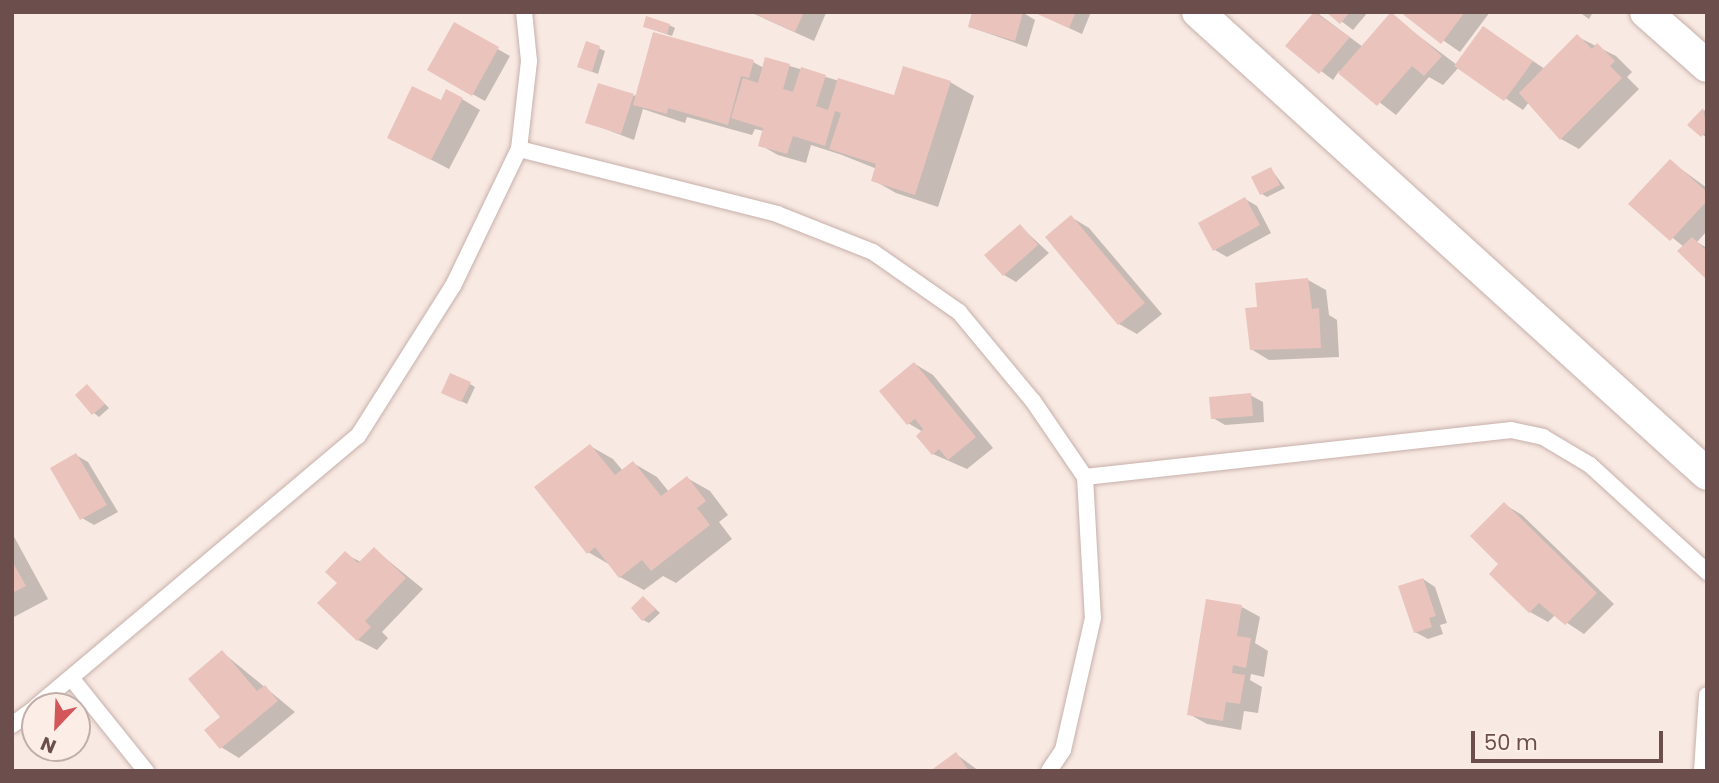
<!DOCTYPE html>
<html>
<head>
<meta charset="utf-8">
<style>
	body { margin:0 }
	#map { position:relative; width:1719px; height:783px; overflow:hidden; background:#f8e9e2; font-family:Poppins,sans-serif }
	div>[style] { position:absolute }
	.shadow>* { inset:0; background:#0003 }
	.building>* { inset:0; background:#eac3bd }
	.roads { filter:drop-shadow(0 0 2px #c7b0ab) drop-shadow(0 0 2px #c7b0ab) }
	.service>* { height:16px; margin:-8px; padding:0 8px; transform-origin:8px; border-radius:8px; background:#fff }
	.minor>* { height:32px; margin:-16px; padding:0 16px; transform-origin:16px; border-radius:16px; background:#fff }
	span { translate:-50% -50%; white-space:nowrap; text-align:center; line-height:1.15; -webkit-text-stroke:5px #fceee7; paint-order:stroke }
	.frame { position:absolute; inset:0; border:14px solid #6c4f4c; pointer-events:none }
	.north { position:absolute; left:21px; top:692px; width:70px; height:70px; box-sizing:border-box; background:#fceee7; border:2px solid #c2aea9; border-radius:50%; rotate:203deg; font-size:19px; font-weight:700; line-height:28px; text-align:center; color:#6c4f4c }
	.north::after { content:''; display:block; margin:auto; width:24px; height:32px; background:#d3565b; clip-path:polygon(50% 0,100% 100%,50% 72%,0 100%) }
	.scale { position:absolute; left:1471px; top:731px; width:192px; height:32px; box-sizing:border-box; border:4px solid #6c4f4c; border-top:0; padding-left:9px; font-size:21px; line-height:24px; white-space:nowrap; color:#6c4f4c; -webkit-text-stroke:5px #fceee7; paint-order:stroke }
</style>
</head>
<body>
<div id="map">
	<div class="shadow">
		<div style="clip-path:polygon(750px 12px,824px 12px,826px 13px,814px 41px)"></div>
		<div style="clip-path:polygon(1022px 12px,1035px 20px,1027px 47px,970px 27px)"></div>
		<div style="clip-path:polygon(1034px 12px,1091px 12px,1082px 34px)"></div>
		<div style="clip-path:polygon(1316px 12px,1363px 47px,1391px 15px,1457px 65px,1483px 28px,1545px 69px,1578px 37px,1616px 56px,1632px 72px,1627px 77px,1639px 89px,1579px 149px,1561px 139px,1529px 102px,1523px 110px,1459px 67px,1443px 85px,1429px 77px,1396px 115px,1339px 71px,1333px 80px,1288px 46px)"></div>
		<div style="clip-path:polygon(1329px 12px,1368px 12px,1353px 30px)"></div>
		<div style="clip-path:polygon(1402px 12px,1490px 12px,1460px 52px)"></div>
		<div style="clip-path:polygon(1579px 12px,1593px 12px,1589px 19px)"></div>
		<div style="clip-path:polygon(455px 25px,510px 56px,485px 101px,429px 70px)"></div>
		<div style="clip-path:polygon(669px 25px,675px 28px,672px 36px,651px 29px)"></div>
		<div style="clip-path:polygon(587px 43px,605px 51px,598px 74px,579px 67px)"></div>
		<div style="clip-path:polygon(767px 59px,895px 98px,950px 82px,974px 96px,938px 207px,896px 193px,873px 180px,877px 169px,842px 155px,811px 145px,806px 163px,778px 155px,760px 145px,764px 131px,755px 129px,752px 135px,687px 117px,685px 123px,643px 109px,634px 140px,587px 122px,633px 96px,753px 62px,764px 68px)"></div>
		<div style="clip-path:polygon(462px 99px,480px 110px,449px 169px,407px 147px)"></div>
		<div style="clip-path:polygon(1704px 110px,1707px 112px,1707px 138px,1690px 125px)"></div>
		<div style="clip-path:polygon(1670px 161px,1707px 188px,1707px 231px,1697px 242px,1707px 248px,1707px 278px,1684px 247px,1631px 204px)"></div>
		<div style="clip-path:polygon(1271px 169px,1285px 188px,1267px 197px,1262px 194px)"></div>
		<div style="clip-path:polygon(1245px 199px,1257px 206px,1271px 233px,1227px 257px,1215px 250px)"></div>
		<div style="clip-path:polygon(1071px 217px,1089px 228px,1162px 314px,1137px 334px,1119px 324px)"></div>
		<div style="clip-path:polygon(1020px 226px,1049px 253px,1016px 282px,1004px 275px)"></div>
		<div style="clip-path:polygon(1308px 280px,1326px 290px,1329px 315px,1337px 320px,1339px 357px,1269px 360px,1251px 349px,1259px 308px)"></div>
		<div style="clip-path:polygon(915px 364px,933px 375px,993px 448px,967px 469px,933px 454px,923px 432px,908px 423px)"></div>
		<div style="clip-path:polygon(470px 384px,475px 387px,467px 404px,449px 395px)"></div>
		<div style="clip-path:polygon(87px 386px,109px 408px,99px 417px,94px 413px)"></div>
		<div style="clip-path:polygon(1250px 395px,1263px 402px,1264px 422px,1225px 425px,1213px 418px)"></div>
		<div style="clip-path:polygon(590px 446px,613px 459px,623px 471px,633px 463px,657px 477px,669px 492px,687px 478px,710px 491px,728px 515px,719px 522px,732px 539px,676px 583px,663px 576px,644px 590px,620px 577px,612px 566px,588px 552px)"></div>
		<div style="clip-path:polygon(76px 455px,88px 462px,118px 512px,94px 525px,82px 518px)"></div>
		<div style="clip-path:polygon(1504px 504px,1522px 515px,1614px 604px,1584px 634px,1555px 615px,1548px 622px,1530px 612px,1491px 574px,1500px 564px)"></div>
		<div style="clip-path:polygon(12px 533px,48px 599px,12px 618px)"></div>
		<div style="clip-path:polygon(374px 549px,423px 589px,382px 632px,388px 638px,377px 650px,358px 640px,320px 603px,339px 583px,345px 554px,361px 562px)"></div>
		<div style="clip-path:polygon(1423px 579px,1435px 587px,1447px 623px,1440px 625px,1443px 634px,1428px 639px,1415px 632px)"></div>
		<div style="clip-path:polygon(644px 598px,660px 613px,649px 623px,643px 620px)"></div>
		<div style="clip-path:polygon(1242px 607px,1260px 617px,1255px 643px,1268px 651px,1264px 677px,1251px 674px,1250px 680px,1262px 687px,1258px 713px,1244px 711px,1241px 730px,1207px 724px,1189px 714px)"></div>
		<div style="clip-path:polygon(222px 652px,295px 712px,239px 758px,221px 747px)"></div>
		<div style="clip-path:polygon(956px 754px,979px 771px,933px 771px)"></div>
	</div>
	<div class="building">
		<div style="clip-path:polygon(751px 12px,804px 12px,795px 32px)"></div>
		<div style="clip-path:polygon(972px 12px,1023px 12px,1015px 41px,968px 27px)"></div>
		<div style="clip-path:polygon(1033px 12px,1076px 12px,1069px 28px)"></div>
		<div style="clip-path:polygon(1314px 12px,1350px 37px,1319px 74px,1285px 46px)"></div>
		<div style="clip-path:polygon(1326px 12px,1350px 12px,1340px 24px)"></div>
		<div style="clip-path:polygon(1391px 12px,1442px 56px,1424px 76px,1412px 66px,1377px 106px,1338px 73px)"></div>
		<div style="clip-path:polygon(1400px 12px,1465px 12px,1441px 44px)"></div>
		<div style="clip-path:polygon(646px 16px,670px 24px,667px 34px,643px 27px)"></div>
		<div style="clip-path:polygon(454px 22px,499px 47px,472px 96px,427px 70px)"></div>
		<div style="clip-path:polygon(1483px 26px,1533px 61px,1504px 101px,1454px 66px)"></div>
		<div style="clip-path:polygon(653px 32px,754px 60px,749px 78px,741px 76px,728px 125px,668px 108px,667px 114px,633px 105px)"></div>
		<div style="clip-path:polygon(1577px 34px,1592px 49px,1597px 43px,1615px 61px,1610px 66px,1622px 78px,1560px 140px,1519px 93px)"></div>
		<div style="clip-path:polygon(586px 41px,600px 46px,592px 72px,577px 67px)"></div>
		<div style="clip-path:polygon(765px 57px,790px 64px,783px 89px,793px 92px,801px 67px,826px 75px,816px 106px,828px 110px,838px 78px,894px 95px,903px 66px,951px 81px,915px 195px,871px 181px,876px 164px,829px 149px,841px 113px,835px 111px,825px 146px,793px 136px,787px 154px,758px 146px,763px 128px,731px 118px,743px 78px,758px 83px)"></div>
		<div style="clip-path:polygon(598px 83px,634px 94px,621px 134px,585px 123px)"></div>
		<div style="clip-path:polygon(412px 86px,441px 100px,446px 89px,463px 98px,431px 160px,387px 138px)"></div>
		<div style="clip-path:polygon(1703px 108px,1707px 130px,1701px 137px,1687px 125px)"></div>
		<div style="clip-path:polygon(1670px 159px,1707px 192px,1707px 201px,1670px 241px,1628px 204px)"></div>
		<div style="clip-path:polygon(1271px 167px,1280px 185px,1260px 195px,1251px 177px)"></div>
		<div style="clip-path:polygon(1245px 197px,1260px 225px,1213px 251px,1198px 223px)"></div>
		<div style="clip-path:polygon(1071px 215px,1145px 303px,1118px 325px,1045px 237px)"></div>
		<div style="clip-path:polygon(1020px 224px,1038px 245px,1003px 276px,984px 255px)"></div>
		<div style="clip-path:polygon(1692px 237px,1707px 251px,1707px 280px,1677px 251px)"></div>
		<div style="clip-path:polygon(1308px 278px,1312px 309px,1319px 308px,1321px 348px,1250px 350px,1245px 308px,1257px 307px,1255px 283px)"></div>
		<div style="clip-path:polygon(914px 362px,976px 437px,948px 460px,939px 449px,932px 455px,916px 436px,923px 429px,915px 419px,907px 425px,879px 391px)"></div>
		<div style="clip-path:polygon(450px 373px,471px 382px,461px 402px,441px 393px)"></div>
		<div style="clip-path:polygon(87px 384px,105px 404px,92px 415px,75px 395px)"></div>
		<div style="clip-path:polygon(1251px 393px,1253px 416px,1211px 419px,1209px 397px)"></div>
		<div style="clip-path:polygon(590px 444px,615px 475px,633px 461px,661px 496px,687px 476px,706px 501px,697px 508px,710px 525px,651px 571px,642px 560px,619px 578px,595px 547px,587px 554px,534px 487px)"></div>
		<div style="clip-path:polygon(76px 453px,107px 505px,80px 520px,50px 468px)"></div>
		<div style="clip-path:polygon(1504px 502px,1597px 593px,1565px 625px,1539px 603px,1529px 613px,1489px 574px,1498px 564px,1470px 536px)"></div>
		<div style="clip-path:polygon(374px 547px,406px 578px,365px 621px,371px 627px,357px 641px,317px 603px,337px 583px,325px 572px,345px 551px,358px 563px)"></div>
		<div style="clip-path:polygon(12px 561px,26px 586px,12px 593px)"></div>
		<div style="clip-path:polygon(1423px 578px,1436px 616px,1429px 618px,1432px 627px,1414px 633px,1398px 586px)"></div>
		<div style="clip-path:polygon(643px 596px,656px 609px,642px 621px,631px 608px)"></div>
		<div style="clip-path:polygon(1206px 599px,1242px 605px,1237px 636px,1251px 638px,1246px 668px,1233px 665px,1232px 673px,1245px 675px,1240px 704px,1226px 702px,1223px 721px,1187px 715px)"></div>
		<div style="clip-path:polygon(222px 650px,257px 691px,265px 685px,278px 701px,220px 749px,204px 730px,220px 717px,188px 679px)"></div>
		<div style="clip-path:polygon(956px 752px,969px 771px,930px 771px)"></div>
	</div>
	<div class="roads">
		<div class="service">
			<div style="left:519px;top:149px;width:266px;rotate:14.1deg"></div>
			<div style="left:777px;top:214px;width:103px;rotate:21.6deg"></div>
			<div style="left:873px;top:252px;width:105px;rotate:34.9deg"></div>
			<div style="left:959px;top:312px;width:116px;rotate:50.3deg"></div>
			<div style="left:1033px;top:401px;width:92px;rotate:55.6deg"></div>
			<div style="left:1085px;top:477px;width:141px;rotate:86.8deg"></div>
			<div style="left:1093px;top:618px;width:135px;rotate:102.8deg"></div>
			<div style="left:1063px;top:750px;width:25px;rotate:124deg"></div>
			<div style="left:1085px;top:477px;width:429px;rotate:-6.3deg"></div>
			<div style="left:1511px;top:430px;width:33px;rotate:12deg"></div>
			<div style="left:1543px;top:437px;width:55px;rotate:30.8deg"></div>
			<div style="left:1590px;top:465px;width:159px;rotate:42.4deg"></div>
			<div style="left:72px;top:679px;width:118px;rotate:51.2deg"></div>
			<div style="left:37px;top:706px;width:419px;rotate:-40.1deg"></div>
			<div style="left:358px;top:436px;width:178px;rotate:-57.7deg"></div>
			<div style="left:453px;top:286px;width:152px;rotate:-64.3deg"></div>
			<div style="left:519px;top:149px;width:89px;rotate:-83.5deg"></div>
			<div style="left:529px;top:61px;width:49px;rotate:-95.8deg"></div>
			<div style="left:12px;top:725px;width:29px;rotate:-36deg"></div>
			<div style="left:1702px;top:771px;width:76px;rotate:-86.2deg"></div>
		</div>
		<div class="minor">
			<div style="left:1198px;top:12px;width:687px;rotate:42.23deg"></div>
			<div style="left:1646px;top:12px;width:81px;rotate:41.5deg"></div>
		</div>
	</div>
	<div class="frame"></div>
	<div class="north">N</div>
	<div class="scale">50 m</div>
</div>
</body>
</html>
